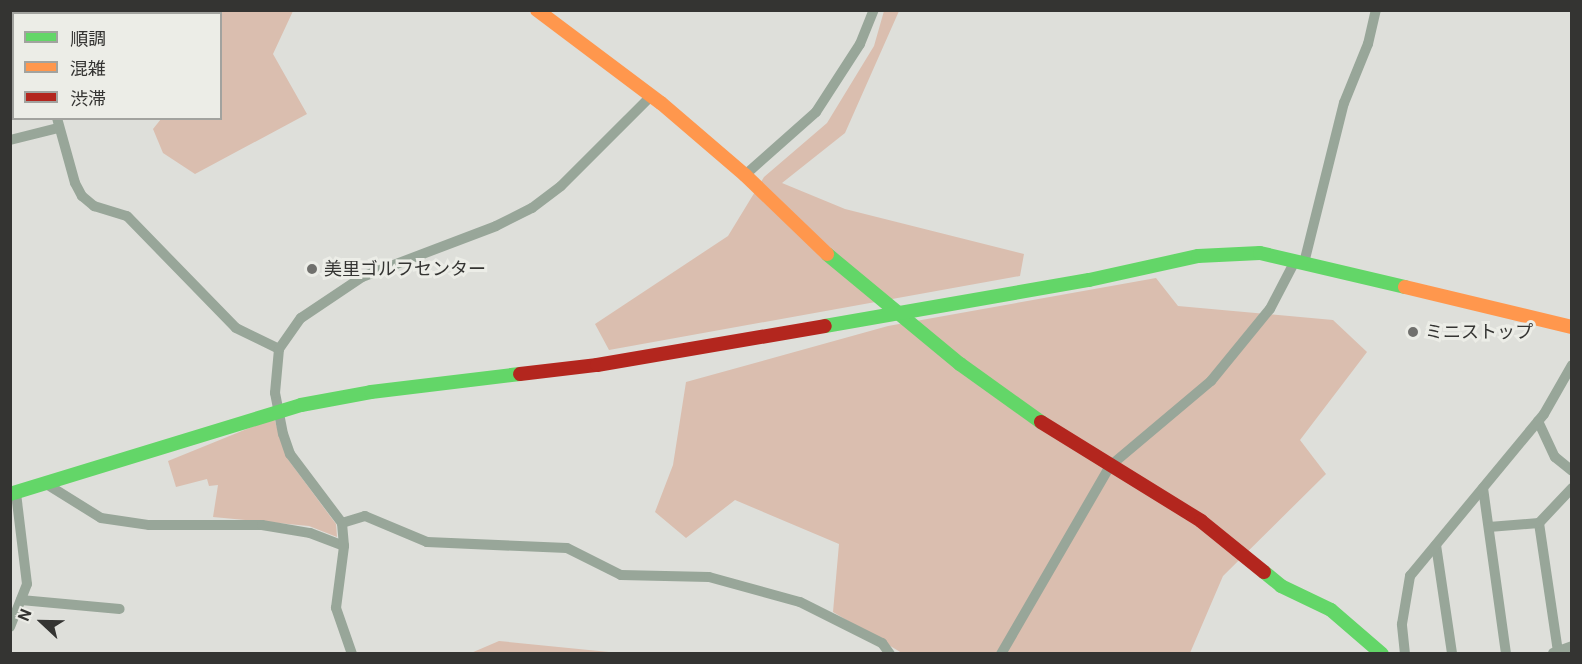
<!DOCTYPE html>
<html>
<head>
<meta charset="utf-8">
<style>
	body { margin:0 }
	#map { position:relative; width:1582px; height:664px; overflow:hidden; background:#dedfda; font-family:Roboto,"Noto Sans JP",sans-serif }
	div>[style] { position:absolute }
	.green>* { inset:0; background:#dabeaf }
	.street>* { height:10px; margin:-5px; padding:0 5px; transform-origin:5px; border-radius:5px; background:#98a699 }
	.fast>* { height:14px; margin:-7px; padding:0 7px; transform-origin:7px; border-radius:7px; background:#63d668 }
	.slow>* { height:14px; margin:-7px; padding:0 7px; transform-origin:7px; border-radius:7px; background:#ff974d }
	.jam>* { height:14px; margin:-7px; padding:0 7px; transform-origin:7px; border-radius:7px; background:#b3261e }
	.dots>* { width:16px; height:16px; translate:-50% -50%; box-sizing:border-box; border:3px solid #ecede7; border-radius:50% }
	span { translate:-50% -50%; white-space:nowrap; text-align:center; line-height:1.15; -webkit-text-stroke:6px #ecede7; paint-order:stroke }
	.poi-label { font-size:18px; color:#343432 }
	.left { translate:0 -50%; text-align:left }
	.frame { position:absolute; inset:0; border:12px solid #343432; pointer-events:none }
	.legend { position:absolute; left:12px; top:12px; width:210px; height:108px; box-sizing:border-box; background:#ecede7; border:2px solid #a2a39f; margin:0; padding:8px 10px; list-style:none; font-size:18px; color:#343432 }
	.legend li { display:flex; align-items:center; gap:12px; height:30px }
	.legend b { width:30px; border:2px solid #a2a39f }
	.north { position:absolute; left:12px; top:592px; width:60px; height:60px; -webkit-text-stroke:4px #ecede7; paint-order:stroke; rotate:292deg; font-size:16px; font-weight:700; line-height:24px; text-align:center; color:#343432 }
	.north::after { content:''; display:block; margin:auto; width:21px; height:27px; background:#343432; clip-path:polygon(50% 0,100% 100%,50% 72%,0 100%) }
</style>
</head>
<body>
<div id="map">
	<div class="green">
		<div style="clip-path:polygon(12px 11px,85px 11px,13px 15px)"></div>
		<div style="clip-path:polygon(127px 11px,293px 11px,273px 54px,307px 114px,195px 174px,163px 153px,153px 129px,161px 119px,220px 118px,220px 14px)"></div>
		<div style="clip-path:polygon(884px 11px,899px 11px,845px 133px,782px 183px,845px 209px,1024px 254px,1020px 276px,609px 350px,595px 324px,728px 236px,764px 177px,827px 123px,874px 46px)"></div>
		<div style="clip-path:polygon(1156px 278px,1178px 306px,1333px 320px,1367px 352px,1300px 440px,1326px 474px,1223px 576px,1190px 653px,902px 653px,833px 612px,839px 544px,735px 500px,686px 538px,655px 512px,673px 465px,686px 382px,888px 326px)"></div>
		<div style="clip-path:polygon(274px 418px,287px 458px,336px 524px,337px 537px,309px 526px,213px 517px,218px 485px,209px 486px,207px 479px,176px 487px,168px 461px)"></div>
		<div style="clip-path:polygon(499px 641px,619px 653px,471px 653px)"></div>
	</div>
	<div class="street">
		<div style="left:43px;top:10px;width:4px;rotate:90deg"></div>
		<div style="left:57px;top:118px;width:67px;rotate:74.5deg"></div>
		<div style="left:75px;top:183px;width:15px;rotate:62deg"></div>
		<div style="left:82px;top:196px;width:16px;rotate:40deg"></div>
		<div style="left:94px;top:206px;width:34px;rotate:17deg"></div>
		<div style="left:127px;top:216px;width:156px;rotate:45.8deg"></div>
		<div style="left:236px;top:328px;width:48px;rotate:26deg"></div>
		<div style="left:10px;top:140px;width:49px;rotate:-14deg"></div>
		<div style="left:745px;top:175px;width:95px;rotate:-41.6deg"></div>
		<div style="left:816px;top:112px;width:81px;rotate:-57.1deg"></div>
		<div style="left:860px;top:44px;width:37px;rotate:-68deg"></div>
		<div style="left:1304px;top:263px;width:165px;rotate:-76deg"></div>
		<div style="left:1344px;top:103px;width:64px;rotate:-67.9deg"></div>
		<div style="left:1368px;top:44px;width:35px;rotate:-77deg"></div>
		<div style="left:1538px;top:421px;width:40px;rotate:65deg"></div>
		<div style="left:1555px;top:457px;width:22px;rotate:39deg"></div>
		<div style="left:48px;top:485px;width:62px;rotate:31.9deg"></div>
		<div style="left:101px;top:518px;width:49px;rotate:8.3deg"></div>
		<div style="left:149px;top:525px;width:113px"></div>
		<div style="left:262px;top:525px;width:49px;rotate:9.5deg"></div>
		<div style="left:310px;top:533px;width:36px;rotate:21deg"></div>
		<div style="left:1483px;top:488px;width:168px;rotate:82.1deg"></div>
		<div style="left:342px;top:523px;width:24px;rotate:-17deg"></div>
		<div style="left:365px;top:516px;width:67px;rotate:22.8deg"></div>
		<div style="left:427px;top:542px;width:140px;rotate:2.5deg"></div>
		<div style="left:567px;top:548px;width:60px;rotate:26.6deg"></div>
		<div style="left:621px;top:575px;width:88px;rotate:1.3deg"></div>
		<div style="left:709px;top:577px;width:94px;rotate:15.4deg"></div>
		<div style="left:800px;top:602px;width:92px;rotate:26.6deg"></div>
		<div style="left:882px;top:643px;width:14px;rotate:54deg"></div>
		<div style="left:1539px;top:523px;width:129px;rotate:81.6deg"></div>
		<div style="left:1489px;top:527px;width:50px;rotate:-4.6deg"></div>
		<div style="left:1539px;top:523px;width:48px;rotate:-46.7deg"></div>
		<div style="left:1436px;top:545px;width:110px;rotate:81.6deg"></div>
		<div style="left:21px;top:600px;width:99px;rotate:5.2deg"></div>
		<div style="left:10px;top:627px;width:46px;rotate:-68.4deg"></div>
		<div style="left:27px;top:584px;width:92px;rotate:-96.9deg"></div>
		<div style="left:1553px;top:653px;width:20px;rotate:-20deg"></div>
		<div style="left:352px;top:654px;width:49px;rotate:-109.2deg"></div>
		<div style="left:336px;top:608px;width:63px;rotate:-82.6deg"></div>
		<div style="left:344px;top:546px;width:23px;rotate:-95deg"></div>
		<div style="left:342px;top:523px;width:86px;rotate:-127deg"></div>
		<div style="left:290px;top:454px;width:21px;rotate:-109deg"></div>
		<div style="left:283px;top:434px;width:42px;rotate:-101deg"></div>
		<div style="left:275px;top:393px;width:44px;rotate:-84.8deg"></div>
		<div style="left:279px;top:349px;width:38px;rotate:-55deg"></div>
		<div style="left:301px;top:318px;width:73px;rotate:-33.9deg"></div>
		<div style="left:362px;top:277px;width:143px;rotate:-20.8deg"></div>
		<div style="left:496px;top:226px;width:40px;rotate:-26.6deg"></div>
		<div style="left:532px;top:208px;width:36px;rotate:-37deg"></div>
		<div style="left:561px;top:186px;width:127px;rotate:-45deg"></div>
		<div style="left:1001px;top:654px;width:217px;rotate:-59.9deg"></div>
		<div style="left:1110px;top:466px;width:132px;rotate:-40.1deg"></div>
		<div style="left:1211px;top:381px;width:93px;rotate:-50.7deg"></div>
		<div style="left:1270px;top:309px;width:54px;rotate:-62.5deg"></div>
		<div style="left:1405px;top:654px;width:30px;rotate:-96deg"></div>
		<div style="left:1402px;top:624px;width:49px;rotate:-80.5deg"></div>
		<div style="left:1410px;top:576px;width:210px;rotate:-50.4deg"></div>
		<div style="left:1544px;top:414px;width:56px;rotate:-60.3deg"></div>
	</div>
	<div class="fast">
		<div style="left:827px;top:254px;width:173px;rotate:39.6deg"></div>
		<div style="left:960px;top:364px;width:100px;rotate:35.6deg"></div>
		<div style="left:825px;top:326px;width:268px;rotate:-9.9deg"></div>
		<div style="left:1089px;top:280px;width:112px;rotate:-12.4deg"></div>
		<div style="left:1198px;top:256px;width:62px;rotate:-2.8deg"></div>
		<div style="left:1260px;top:253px;width:149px;rotate:13.2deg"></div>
		<div style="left:10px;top:494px;width:304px;rotate:-17deg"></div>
		<div style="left:301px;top:405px;width:71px;rotate:-10.5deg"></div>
		<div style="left:371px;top:392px;width:150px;rotate:-6.9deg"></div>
		<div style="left:1264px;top:572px;width:22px;rotate:39deg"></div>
		<div style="left:1281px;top:586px;width:55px;rotate:25.6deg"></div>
		<div style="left:1331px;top:610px;width:67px;rotate:40.8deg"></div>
	</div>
	<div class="slow">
		<div style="left:537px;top:10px;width:155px;rotate:36.9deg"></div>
		<div style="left:661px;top:103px;width:111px;rotate:40.6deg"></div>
		<div style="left:745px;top:175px;width:114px;rotate:43.9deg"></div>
		<div style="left:1405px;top:287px;width:172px;rotate:13.5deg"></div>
	</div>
	<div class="jam">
		<div style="left:520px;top:374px;width:78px;rotate:-6.7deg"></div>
		<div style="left:597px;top:365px;width:231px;rotate:-9.7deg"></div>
		<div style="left:1041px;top:422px;width:188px;rotate:31.7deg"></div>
		<div style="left:1201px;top:521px;width:81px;rotate:39deg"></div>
	</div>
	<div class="dots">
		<div style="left:312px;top:269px;background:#70706d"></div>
		<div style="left:1413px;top:332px;background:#70706d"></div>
	</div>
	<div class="poi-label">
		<span class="left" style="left:324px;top:269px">美里ゴルフセンター</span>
		<span class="left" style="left:1425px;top:332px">ミニストップ</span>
	</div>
	<div class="frame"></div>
	<ul class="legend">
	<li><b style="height:8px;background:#63d668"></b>順調</li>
	<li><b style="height:8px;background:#ff974d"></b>混雑</li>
	<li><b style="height:8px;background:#b3261e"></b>渋滞</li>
	</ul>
	<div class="north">N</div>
</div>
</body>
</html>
